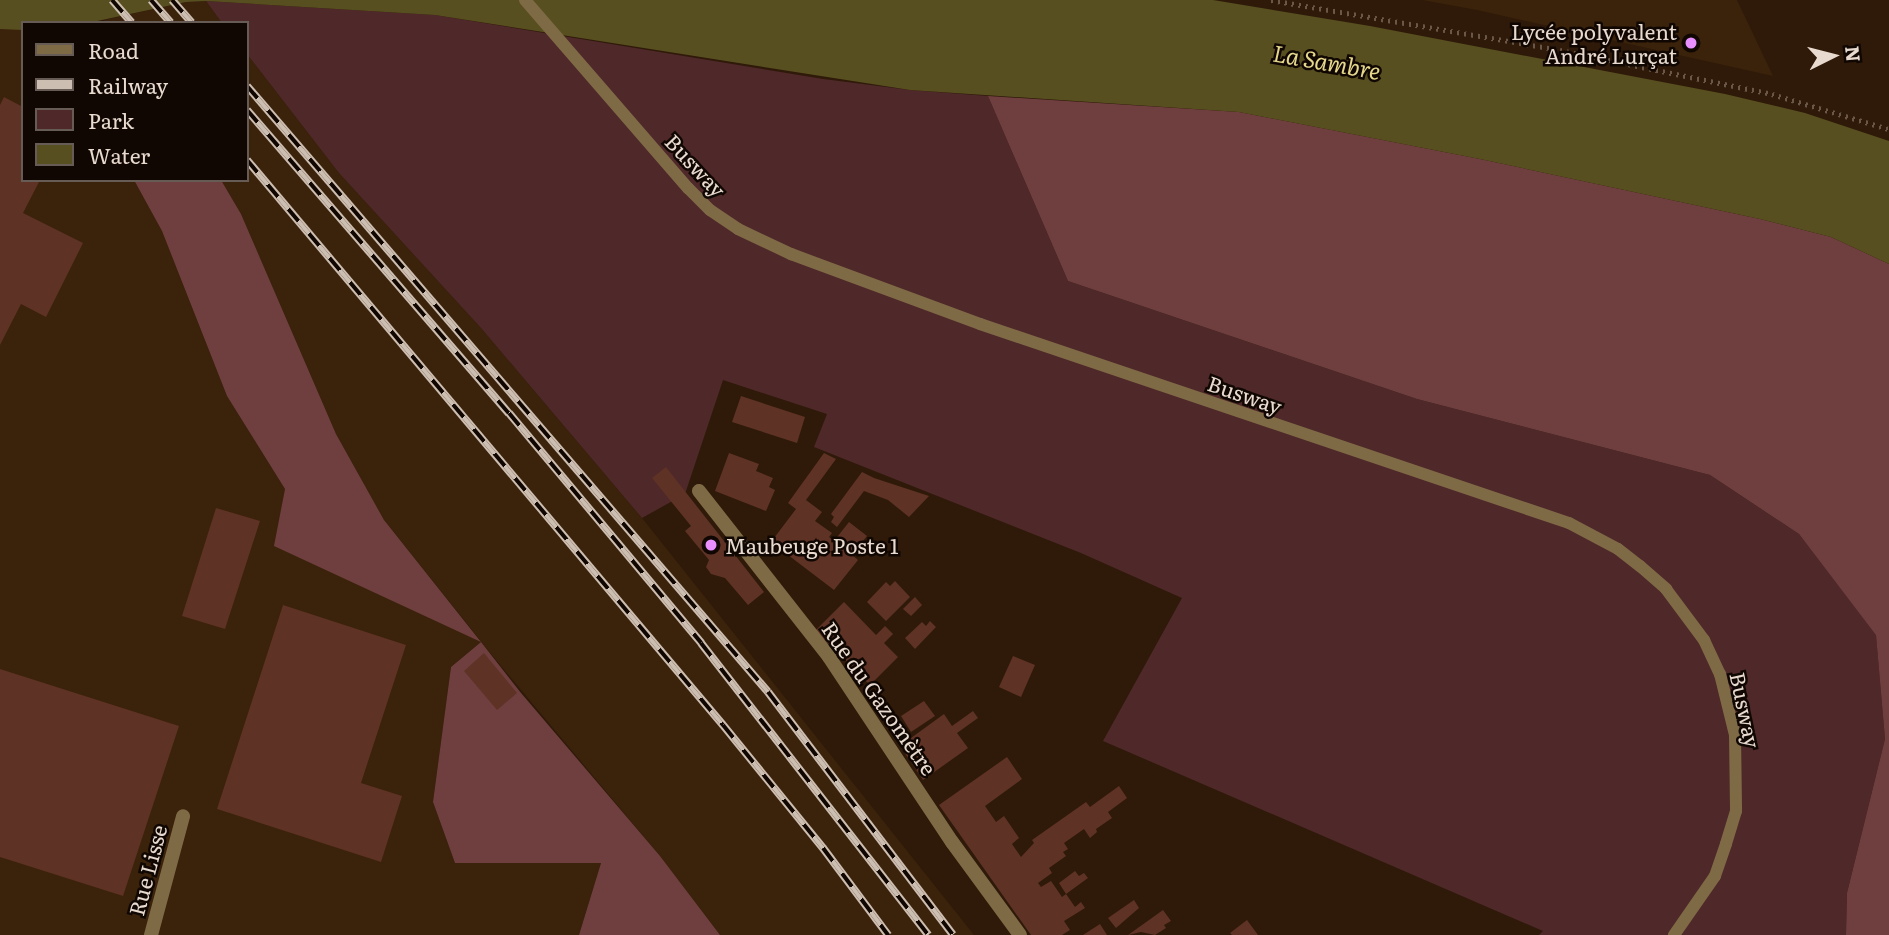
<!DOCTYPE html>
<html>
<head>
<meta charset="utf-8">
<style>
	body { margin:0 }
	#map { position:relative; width:1889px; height:935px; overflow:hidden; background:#2f1a09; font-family:Literata,serif }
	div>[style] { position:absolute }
	.built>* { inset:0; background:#3b220b }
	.green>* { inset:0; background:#4f2829 }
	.forest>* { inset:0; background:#6f3f3f }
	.water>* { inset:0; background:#584f20 }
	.building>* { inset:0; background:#5e3224 }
	.path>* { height:4.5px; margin-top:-2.25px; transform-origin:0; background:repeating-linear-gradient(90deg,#6a5748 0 2px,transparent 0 7px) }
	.lane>* { height:12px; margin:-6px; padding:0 6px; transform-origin:6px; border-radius:6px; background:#7f6a46 }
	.street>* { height:14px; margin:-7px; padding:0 7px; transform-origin:7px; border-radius:7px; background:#7f6a46 }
	.rail>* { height:8px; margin-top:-4px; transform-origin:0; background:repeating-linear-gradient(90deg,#100703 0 16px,#cdbeb2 0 32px); box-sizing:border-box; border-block:2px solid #cdbeb2 }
	.dots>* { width:19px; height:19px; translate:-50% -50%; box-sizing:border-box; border:4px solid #100703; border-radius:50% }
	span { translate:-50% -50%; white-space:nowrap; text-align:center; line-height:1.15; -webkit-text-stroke:5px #100703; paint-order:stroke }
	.poi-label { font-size:21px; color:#e8dacf }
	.right { translate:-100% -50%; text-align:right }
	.left { translate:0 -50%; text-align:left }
	.street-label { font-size:21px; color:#e8dacf }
	.water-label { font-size:23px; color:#e5d88b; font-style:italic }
	.legend { position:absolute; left:21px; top:21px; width:228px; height:161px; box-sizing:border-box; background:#100703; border:2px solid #665b55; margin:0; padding:9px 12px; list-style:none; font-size:21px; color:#e8dacf }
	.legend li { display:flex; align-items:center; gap:14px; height:35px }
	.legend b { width:35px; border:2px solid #665b55 }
	.north { position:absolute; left:1798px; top:21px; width:70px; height:70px; -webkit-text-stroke:5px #100703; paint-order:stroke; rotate:84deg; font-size:19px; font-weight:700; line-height:28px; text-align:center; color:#e8dacf }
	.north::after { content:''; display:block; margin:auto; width:24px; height:32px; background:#e8dacf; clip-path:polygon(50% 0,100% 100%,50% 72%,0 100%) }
</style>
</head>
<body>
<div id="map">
	<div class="built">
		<div style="clip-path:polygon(0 0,23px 25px,23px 180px,134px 180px,162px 231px,227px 396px,285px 489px,275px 546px,480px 640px,384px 520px,336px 434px,241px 214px,221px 180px,247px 180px,247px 54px,339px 173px,481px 328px,642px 518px,974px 935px,720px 935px,660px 856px,481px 642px,451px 667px,433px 802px,455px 863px,601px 863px,579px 935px,0 935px)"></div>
		<div style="clip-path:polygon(1422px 0,1737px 0,1773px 76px,1477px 10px)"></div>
		<div style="clip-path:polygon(206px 1px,222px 23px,107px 23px,104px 20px,186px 2px)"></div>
	</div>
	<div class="green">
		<div style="clip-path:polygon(206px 1px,435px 15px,823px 79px,910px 90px,988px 96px,1068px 281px,1417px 399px,1710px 475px,1799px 534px,1876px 634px,1885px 739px,1847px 893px,1846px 935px,1539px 935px,1543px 931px,1103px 741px,1182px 598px,1081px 553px,814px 447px,827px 414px,723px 380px,685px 494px,642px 518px,481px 328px,339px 173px,247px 54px,247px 23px,222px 23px)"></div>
	</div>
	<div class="forest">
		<div style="clip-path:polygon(988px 96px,1239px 112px,1480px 159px,1760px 219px,1831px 237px,1889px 264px,1889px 935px,1846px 935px,1847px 893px,1885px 739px,1876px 635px,1799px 534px,1710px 475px,1417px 399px,1068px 281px)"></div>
		<div style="clip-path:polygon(134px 180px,221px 180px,241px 214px,336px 434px,384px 520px,481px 642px,521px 693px,660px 856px,720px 935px,579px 935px,601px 863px,455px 863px,433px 802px,451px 667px,481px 642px,274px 546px,285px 489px,227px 396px,162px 231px)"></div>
	</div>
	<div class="water">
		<div style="clip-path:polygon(0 0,1213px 0,1370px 26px,1725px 94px,1805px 113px,1889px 141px,1889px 264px,1831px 237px,1760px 219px,1480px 159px,1239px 112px,910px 90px,435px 15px,206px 1px,186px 2px,88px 23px,23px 23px,23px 30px,0 29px)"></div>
	</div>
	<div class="building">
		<div style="clip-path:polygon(4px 97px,23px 107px,23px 180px,40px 180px,23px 213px,83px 243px,46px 317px,21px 304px,0 345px,0 105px)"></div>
		<div style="clip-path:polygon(741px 396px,805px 417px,797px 443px,732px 422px)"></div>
		<div style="clip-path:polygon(729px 453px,759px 464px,756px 471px,773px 478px,769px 487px,775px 490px,766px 511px,715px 491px)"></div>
		<div style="clip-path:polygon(824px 453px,836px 459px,806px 500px,822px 512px,815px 521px,832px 533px,829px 537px,834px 541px,849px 522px,867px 536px,852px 555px,858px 560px,834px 590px,771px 542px,796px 509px,788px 503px)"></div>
		<div style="clip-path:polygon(666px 467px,764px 592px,748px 605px,725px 578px,711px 574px,706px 567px,709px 560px,685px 531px,691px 526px,652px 478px)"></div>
		<div style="clip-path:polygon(862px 472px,874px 478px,929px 496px,909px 517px,888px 500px,864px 491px,837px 527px,831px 522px,834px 517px,831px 514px)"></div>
		<div style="clip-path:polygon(216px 508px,260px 521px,225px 629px,182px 616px)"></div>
		<div style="clip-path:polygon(895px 581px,910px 597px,886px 621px,867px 602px,886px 582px,890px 586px)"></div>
		<div style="clip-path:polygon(915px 597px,922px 605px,911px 616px,903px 609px)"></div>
		<div style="clip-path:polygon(844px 602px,876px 635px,885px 626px,893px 634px,884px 643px,898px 657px,870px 685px,815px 631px)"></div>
		<div style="clip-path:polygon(283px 605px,406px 645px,361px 783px,402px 796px,381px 862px,217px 809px)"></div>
		<div style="clip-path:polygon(930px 621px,936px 627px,915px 649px,905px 638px,922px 622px,926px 626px)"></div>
		<div style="clip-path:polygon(484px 653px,517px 693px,497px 710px,464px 671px)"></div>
		<div style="clip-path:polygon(1013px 656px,1035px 665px,1021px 697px,999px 687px)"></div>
		<div style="clip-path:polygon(0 669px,179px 726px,123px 896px,0 857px)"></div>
		<div style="clip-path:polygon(924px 701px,935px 716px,911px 732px,901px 716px)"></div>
		<div style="clip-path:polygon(973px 711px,978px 718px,957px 733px,968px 748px,923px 780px,900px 746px,944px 714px,952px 726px)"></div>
		<div style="clip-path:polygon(1007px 757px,1022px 779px,985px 806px,996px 822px,1004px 816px,1019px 838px,1012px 844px,1021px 857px,1034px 843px,1032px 840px,1086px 802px,1090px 807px,1119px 786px,1127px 798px,1108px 812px,1112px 818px,1096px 829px,1097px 832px,1090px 838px,1084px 829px,1064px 843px,1068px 849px,1063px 852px,1066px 856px,1049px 868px,1052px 873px,1038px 883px,1041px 887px,1051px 881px,1062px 897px,1066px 894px,1075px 907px,1081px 902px,1085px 908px,1064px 921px,1070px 930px,1062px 935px,1031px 935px,939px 805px)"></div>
		<div style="clip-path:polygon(1075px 871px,1079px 876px,1084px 873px,1088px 878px,1066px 894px,1059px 883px)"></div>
		<div style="clip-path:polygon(1134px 900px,1139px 908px,1116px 928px,1108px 918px)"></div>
		<div style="clip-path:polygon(1163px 910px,1171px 921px,1164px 925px,1166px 928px,1155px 935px,1141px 932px,1128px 935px)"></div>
		<div style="clip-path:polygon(1247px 920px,1258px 935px,1232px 935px,1230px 933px)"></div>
		<div style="clip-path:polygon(1100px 924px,1107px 935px,1083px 935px)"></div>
	</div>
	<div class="path">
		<div style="left:1271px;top:0;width:293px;rotate:9.8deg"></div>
		<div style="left:1560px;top:50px;width:217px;rotate:11.7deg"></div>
		<div style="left:1772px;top:94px;width:122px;rotate:16.7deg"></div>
	</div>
	<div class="lane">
		<div style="left:525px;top:0;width:249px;rotate:49.1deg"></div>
		<div style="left:688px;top:188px;width:31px;rotate:45deg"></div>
		<div style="left:710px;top:210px;width:34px;rotate:34deg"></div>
		<div style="left:738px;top:229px;width:59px;rotate:25.3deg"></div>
		<div style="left:791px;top:254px;width:202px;rotate:20.3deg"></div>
		<div style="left:980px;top:324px;width:622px;rotate:18.67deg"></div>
		<div style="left:1569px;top:523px;width:55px;rotate:28deg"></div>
		<div style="left:1618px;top:549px;width:28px;rotate:38deg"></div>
		<div style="left:1640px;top:566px;width:35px;rotate:41deg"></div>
		<div style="left:1666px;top:589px;width:64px;rotate:53.3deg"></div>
		<div style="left:1704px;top:640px;width:38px;rotate:65deg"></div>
		<div style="left:1720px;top:674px;width:63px;rotate:76.2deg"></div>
		<div style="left:1735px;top:735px;width:76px;rotate:89.2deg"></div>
		<div style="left:1736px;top:811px;width:34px;rotate:107deg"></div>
		<div style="left:1726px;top:844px;width:34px;rotate:109deg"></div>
		<div style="left:1715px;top:876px;width:72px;rotate:124.8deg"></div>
	</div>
	<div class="street">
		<div style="left:699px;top:491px;width:211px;rotate:51.9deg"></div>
		<div style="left:829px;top:657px;width:222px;rotate:56.4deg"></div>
		<div style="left:952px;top:842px;width:115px;rotate:53.8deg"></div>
		<div style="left:151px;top:935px;width:123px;rotate:-74.9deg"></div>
	</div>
	<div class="rail">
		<div style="left:112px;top:0;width:30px;rotate:49deg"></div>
		<div style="left:151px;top:0;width:30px;rotate:49deg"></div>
		<div style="left:172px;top:0;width:30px;rotate:49deg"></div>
		<div style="left:247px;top:86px;width:799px;rotate:49.31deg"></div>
		<div style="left:768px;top:692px;width:305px;rotate:52.7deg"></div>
		<div style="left:247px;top:110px;width:401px;rotate:49.2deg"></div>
		<div style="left:509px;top:413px;width:300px;rotate:50.1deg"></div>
		<div style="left:701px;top:643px;width:370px;rotate:52.1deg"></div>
		<div style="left:247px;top:160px;width:739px;rotate:49.89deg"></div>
		<div style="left:723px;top:725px;width:159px;rotate:50.9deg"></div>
		<div style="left:823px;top:848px;width:109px;rotate:53.2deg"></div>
	</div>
	<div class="dots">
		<div style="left:1691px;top:43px;background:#e88eff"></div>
		<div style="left:711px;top:545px;background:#e88eff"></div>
	</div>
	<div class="poi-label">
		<span class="right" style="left:1677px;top:43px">Lycée polyvalent<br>André Lurçat</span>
		<span class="left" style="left:725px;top:545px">Maubeuge Poste 1</span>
	</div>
	<div class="street-label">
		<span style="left:696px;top:165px;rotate:47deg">Busway</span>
		<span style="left:1245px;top:394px;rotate:19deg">Busway</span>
		<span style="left:880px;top:698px;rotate:55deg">Rue du Gazomètre</span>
		<span style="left:1746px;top:710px;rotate:78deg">Busway</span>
		<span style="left:147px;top:870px;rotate:-75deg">Rue Lisse</span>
	</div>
	<div class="water-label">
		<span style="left:1327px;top:61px;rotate:10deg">La Sambre</span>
	</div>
	<ul class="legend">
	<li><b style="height:9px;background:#7f6a46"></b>Road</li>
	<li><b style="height:9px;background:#cdbeb2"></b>Railway</li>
	<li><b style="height:19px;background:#4f2829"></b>Park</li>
	<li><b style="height:19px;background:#584f20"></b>Water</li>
	</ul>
	<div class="north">N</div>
</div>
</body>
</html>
